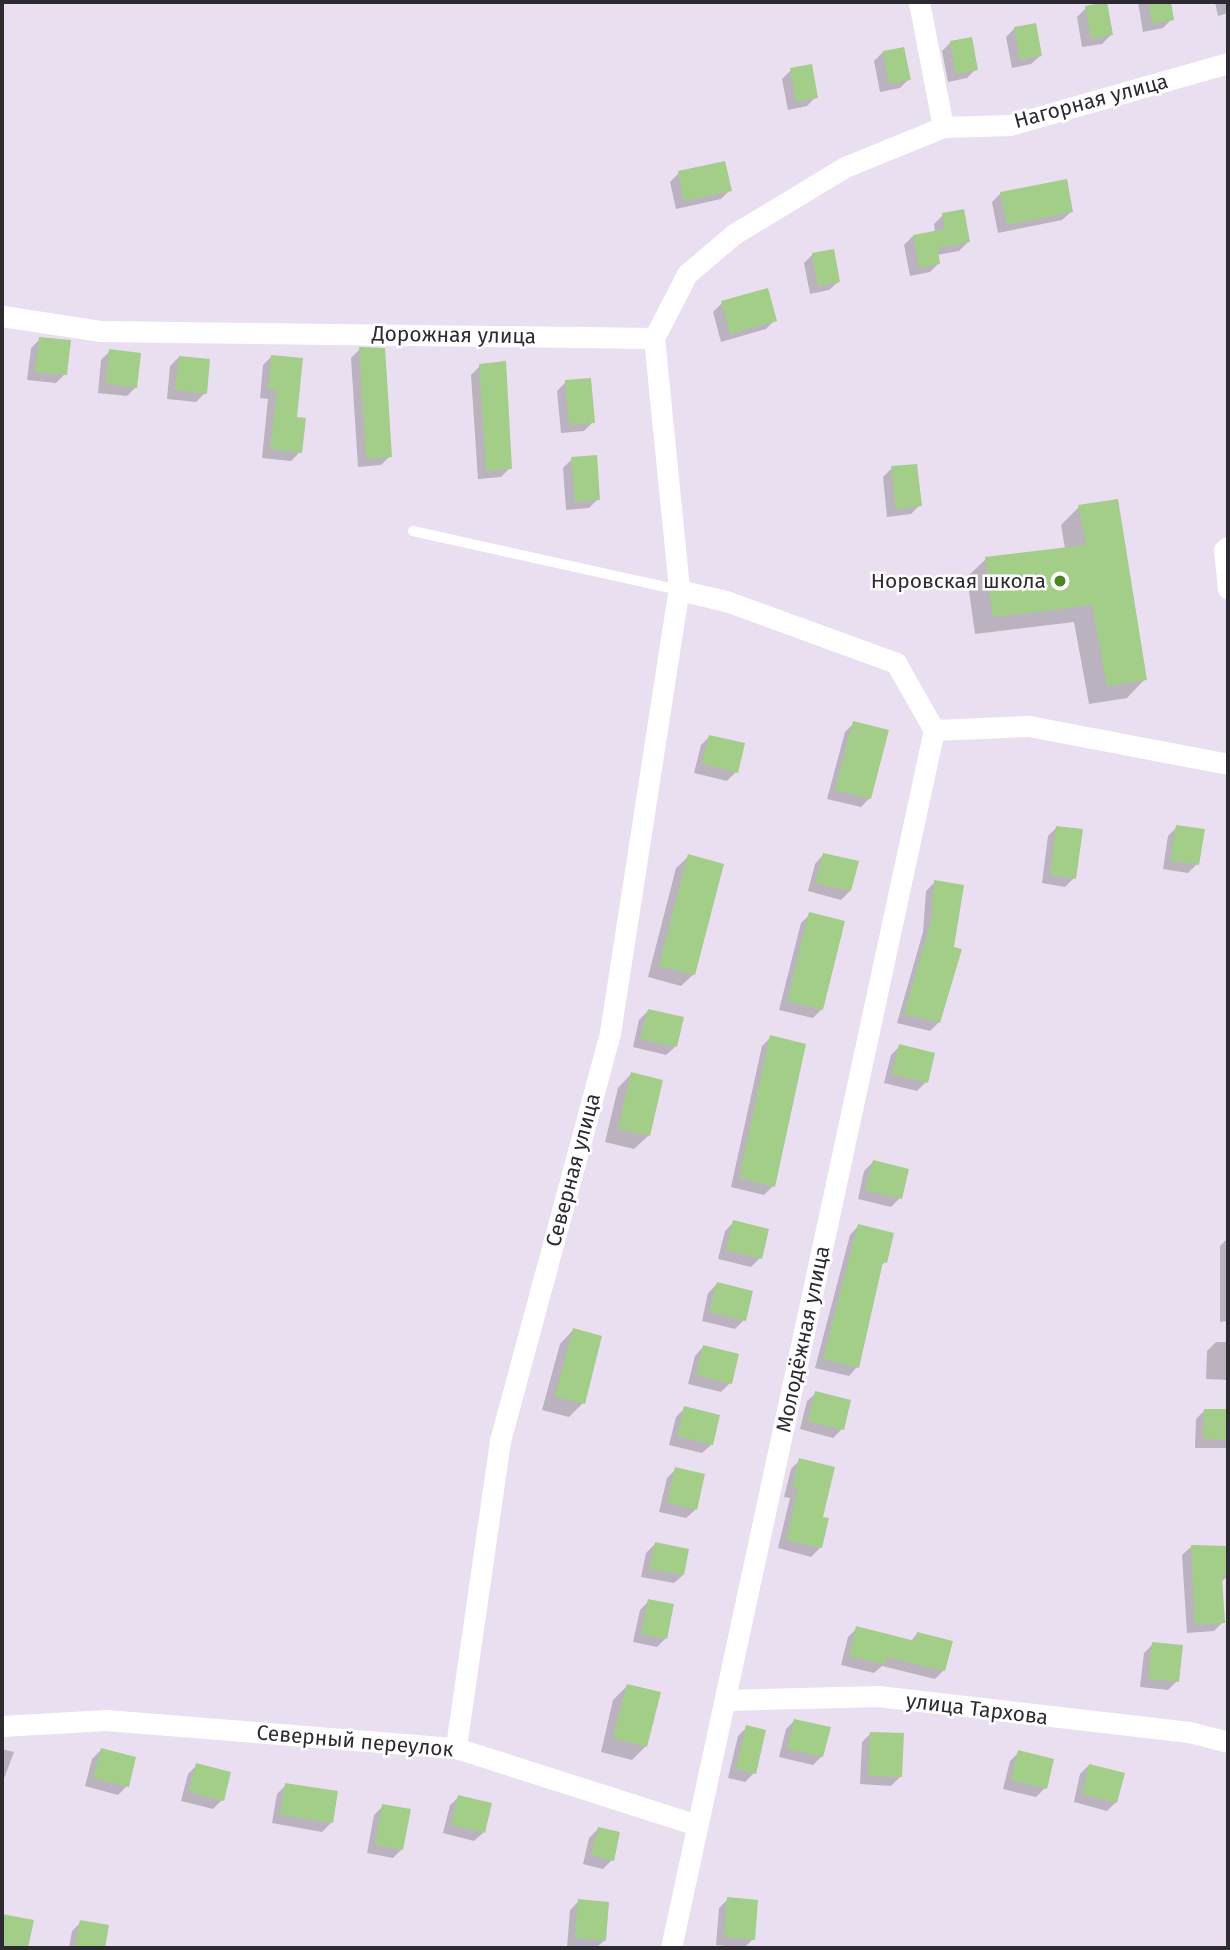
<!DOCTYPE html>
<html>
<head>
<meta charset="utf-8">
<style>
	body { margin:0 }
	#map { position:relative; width:1230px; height:1950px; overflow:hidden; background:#eadff1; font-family:"Fira Sans",sans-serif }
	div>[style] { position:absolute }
	.shadow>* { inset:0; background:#0003 }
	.building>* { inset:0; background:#a2ce88 }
	.service>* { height:10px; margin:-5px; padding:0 5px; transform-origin:5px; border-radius:5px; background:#fff }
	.minor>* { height:21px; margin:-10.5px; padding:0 10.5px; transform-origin:10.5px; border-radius:10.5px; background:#fff }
	.dots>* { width:19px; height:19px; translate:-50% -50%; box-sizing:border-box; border:4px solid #fff; border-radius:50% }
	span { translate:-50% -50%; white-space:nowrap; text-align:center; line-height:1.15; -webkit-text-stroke:5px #fff; paint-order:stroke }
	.street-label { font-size:21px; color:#2e2a31 }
	.poi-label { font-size:21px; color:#2e2a31 }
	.right { translate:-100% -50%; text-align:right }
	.frame { position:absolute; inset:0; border:4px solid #2e2a31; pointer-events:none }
</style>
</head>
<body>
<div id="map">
	<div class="shadow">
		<div style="clip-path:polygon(1138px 2px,1169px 2px,1172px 19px,1163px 28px,1143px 32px)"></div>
		<div style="clip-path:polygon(1215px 2px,1228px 2px,1228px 13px,1218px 16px)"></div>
		<div style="clip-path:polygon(1086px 8px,1111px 35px,1102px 44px,1082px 47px,1077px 17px)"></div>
		<div style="clip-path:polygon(1015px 28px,1040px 56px,1031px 64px,1012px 68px,1006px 37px)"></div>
		<div style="clip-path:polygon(951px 42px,976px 69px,967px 78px,948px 82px,942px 51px)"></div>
		<div style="clip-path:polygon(883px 52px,909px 79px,900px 88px,880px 92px,874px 61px)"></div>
		<div style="clip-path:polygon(791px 70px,816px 97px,807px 106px,788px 110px,782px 79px)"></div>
		<div style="clip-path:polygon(679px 173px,730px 190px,721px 199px,676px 209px,670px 182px)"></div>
		<div style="clip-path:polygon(1001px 193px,1071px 212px,1062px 220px,998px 233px,992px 202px)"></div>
		<div style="clip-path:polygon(943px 215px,968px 242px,959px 251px,937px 255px,939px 263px,930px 272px,910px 276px,904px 245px,913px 236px,935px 232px,934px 224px)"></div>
		<div style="clip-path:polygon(813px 254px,838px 282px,829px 290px,810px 294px,804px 263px)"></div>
		<div style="clip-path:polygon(722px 303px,775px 320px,766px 329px,721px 342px,713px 312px)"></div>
		<div style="clip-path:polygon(40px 339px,65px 374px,56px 383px,27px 380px,31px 348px)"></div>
		<div style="clip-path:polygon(360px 349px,390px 456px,381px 465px,358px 467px,351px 358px)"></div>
		<div style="clip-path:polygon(110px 351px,136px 387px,127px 396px,98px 393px,101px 360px)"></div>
		<div style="clip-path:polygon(272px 356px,295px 418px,300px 452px,291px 461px,262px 458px,268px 399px,260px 398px,263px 365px)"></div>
		<div style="clip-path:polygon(179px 357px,205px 393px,196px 402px,167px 399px,170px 366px)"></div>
		<div style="clip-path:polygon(480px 366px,510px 468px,501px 477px,478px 479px,471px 375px)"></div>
		<div style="clip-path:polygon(566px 382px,593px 422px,584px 431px,561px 433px,557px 391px)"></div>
		<div style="clip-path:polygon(572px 459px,598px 499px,589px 508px,566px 510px,563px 468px)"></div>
		<div style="clip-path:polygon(892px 468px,920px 505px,911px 514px,887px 517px,883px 477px)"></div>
		<div style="clip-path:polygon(1079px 507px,1145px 679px,1127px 698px,1089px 704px,1074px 622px,975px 634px,967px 577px,986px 559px,1065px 549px,1061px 525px)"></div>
		<div style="clip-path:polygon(854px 723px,870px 798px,861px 807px,827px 799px,845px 732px)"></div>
		<div style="clip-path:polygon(710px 736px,736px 772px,727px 781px,694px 773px,701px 745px)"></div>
		<div style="clip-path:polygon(1057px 827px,1074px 878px,1065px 887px,1042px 883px,1048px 836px)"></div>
		<div style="clip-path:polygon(1177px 827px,1197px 864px,1188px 873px,1163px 869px,1168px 836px)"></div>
		<div style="clip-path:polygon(823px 855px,850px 891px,841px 900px,808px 891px,815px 864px)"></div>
		<div style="clip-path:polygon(689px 856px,694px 974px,681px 986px,648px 977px,676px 868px)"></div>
		<div style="clip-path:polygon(935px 882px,939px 1022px,930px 1031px,897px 1023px,923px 932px,926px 891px)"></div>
		<div style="clip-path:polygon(810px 914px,822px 1009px,813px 1018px,779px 1010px,801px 923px)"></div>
		<div style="clip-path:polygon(648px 1011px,675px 1047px,666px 1055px,633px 1047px,639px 1020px)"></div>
		<div style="clip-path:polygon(771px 1037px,773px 1186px,764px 1195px,731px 1187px,762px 1046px)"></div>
		<div style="clip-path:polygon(900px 1046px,926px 1082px,917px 1091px,884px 1083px,891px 1055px)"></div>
		<div style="clip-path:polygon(631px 1074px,661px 1081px,648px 1136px,634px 1149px,605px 1142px,618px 1088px)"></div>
		<div style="clip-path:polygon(873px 1162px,900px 1198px,891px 1207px,858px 1199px,864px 1171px)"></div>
		<div style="clip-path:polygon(734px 1222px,760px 1258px,751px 1267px,718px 1259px,725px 1231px)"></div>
		<div style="clip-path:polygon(858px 1226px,885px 1262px,880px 1267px,857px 1367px,849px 1376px,815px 1368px,850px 1235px)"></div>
		<div style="clip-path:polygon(1228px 1238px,1228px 1321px,1220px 1322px,1220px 1246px)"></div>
		<div style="clip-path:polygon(717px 1284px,744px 1320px,735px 1329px,702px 1321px,708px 1293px)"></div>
		<div style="clip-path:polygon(573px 1330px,583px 1403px,569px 1417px,542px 1410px,560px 1344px)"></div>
		<div style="clip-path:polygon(1216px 1342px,1228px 1342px,1228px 1380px,1206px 1379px,1207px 1351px)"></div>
		<div style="clip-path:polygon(703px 1347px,730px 1383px,721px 1392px,688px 1384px,695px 1356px)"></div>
		<div style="clip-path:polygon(816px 1393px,842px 1429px,833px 1438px,800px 1429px,807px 1401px)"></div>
		<div style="clip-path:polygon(685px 1408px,711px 1445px,702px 1453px,669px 1445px,676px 1417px)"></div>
		<div style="clip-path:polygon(1205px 1410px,1228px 1411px,1228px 1448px,1195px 1448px,1196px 1419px)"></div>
		<div style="clip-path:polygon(800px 1460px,820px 1548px,811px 1557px,778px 1548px,790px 1498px,784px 1497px,791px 1469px)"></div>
		<div style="clip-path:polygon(676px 1469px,695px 1510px,686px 1518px,659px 1512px,667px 1478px)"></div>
		<div style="clip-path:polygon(655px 1544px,683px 1575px,674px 1583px,641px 1577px,646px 1553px)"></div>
		<div style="clip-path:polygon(1191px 1547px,1228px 1547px,1228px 1576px,1220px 1583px,1223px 1622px,1214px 1631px,1187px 1633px,1182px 1555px)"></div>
		<div style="clip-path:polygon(649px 1601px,666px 1638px,657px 1647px,633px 1642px,640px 1610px)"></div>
		<div style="clip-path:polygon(857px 1628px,910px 1642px,917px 1634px,944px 1670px,935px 1679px,882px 1666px,874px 1673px,841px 1665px,848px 1637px)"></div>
		<div style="clip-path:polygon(1153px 1644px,1177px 1681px,1168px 1690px,1140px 1687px,1144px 1653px)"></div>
		<div style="clip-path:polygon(627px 1686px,646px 1746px,632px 1760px,601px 1752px,613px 1700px)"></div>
		<div style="clip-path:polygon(795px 1720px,822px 1756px,813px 1765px,779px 1757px,786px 1729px)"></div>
		<div style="clip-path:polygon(747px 1727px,754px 1773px,745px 1782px,728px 1778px,738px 1736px)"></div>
		<div style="clip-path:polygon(871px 1733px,900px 1777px,891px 1786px,860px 1784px,862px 1742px)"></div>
		<div style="clip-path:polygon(2px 1749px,14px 1752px,2px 1784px)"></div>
		<div style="clip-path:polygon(101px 1750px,127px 1786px,118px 1795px,85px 1786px,92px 1759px)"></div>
		<div style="clip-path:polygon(1019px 1752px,1045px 1788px,1036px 1797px,1003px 1789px,1010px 1761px)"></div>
		<div style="clip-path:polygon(197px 1765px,222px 1800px,213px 1809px,181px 1801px,188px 1774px)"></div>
		<div style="clip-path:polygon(1089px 1765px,1116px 1802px,1107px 1811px,1074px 1802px,1080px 1774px)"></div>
		<div style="clip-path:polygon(286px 1785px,331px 1823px,322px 1832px,272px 1823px,277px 1794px)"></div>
		<div style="clip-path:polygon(459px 1797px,483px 1833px,474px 1841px,443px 1833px,450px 1805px)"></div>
		<div style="clip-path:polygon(383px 1806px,402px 1849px,393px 1858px,367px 1853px,374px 1815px)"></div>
		<div style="clip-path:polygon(598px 1829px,612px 1860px,603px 1869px,583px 1864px,589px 1838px)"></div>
		<div style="clip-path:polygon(728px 1899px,753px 1939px,744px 1948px,716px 1945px,719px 1908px)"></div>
		<div style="clip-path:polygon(579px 1901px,604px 1941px,596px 1948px,567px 1947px,570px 1910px)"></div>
		<div style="clip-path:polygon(81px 1922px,107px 1926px,103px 1948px,69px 1948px,72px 1931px)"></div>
	</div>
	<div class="building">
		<div style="clip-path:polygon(1107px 2px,1113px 35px,1091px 39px,1085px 6px)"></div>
		<div style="clip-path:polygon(1148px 2px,1171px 2px,1174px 20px,1152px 24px)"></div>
		<div style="clip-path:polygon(1036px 23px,1042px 56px,1020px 60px,1014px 27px)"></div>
		<div style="clip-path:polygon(972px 37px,978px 70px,956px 74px,950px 41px)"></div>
		<div style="clip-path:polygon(904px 47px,911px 80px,889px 84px,883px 51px)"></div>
		<div style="clip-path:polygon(812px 64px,818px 98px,796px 102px,790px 68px)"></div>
		<div style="clip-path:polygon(725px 161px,732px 191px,684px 201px,678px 171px)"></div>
		<div style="clip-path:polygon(1067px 179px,1073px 212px,1007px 225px,1000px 192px)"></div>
		<div style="clip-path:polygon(964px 209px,970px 242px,938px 248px,940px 264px,919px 268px,913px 235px,945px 229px,942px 213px)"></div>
		<div style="clip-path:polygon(834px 249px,840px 282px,818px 286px,812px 253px)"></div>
		<div style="clip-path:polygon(768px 288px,777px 321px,730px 334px,721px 301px)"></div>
		<div style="clip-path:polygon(39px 337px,71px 340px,67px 375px,35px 372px)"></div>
		<div style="clip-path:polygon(359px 347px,385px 348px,392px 457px,366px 459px)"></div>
		<div style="clip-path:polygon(109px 349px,141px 353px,137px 388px,106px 384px)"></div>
		<div style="clip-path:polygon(271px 355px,303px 358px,297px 417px,306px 418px,302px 453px,270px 449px,277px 390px,268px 389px)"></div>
		<div style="clip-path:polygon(179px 356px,210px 359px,207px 394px,175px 390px)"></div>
		<div style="clip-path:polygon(506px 361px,512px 469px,486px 471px,479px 364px)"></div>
		<div style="clip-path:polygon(591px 378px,595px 423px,569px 425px,565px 380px)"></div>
		<div style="clip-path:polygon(597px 455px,600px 500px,575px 502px,571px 457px)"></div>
		<div style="clip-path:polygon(917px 464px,922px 506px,896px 509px,891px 466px)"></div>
		<div style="clip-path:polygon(1118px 499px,1147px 680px,1107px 686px,1092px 605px,993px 617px,985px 557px,1086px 545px,1078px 505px)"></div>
		<div style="clip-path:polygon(853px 721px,889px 730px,871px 799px,835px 790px)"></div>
		<div style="clip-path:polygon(709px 735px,745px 743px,738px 773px,702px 764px)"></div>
		<div style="clip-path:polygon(1176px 825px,1205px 829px,1199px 865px,1170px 861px)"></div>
		<div style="clip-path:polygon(1056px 826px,1083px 829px,1076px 879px,1050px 875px)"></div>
		<div style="clip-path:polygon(823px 853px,859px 861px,851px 891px,815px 883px)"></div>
		<div style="clip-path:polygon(688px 854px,724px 864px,695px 975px,659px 966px)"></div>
		<div style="clip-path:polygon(934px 880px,964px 885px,954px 947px,962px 949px,940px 1023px,904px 1014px,931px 922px)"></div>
		<div style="clip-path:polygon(809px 912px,845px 921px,823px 1010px,787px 1001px)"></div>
		<div style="clip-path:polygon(648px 1009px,684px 1017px,677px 1047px,640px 1039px)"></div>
		<div style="clip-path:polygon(770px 1035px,806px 1044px,775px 1187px,739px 1178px)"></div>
		<div style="clip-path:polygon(899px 1044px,935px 1053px,928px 1083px,892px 1074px)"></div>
		<div style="clip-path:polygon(631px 1072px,663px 1080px,650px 1136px,618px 1129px)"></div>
		<div style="clip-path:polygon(873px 1160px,909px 1169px,902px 1199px,865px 1190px)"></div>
		<div style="clip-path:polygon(733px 1220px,769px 1229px,762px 1259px,726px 1250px)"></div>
		<div style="clip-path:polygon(858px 1224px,894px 1233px,887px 1263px,883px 1262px,859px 1368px,823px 1359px)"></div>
		<div style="clip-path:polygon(717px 1282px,753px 1291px,746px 1321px,709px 1312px)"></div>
		<div style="clip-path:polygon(573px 1328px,602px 1336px,585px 1404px,555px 1397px)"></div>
		<div style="clip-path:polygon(703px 1345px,739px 1354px,732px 1384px,696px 1375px)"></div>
		<div style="clip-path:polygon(815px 1391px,851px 1400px,844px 1430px,808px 1421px)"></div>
		<div style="clip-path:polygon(684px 1406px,720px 1415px,713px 1445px,677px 1436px)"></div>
		<div style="clip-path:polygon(1204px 1409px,1228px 1409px,1228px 1440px,1203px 1439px)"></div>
		<div style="clip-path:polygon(799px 1458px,835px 1467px,823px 1517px,829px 1518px,822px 1548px,786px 1540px,798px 1489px,792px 1488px)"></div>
		<div style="clip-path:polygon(675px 1467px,705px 1474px,697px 1510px,667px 1503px)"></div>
		<div style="clip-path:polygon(655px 1542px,689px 1549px,684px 1575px,649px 1569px)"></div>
		<div style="clip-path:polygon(1191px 1545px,1228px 1546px,1228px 1576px,1222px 1576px,1225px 1623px,1195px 1625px)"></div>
		<div style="clip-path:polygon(648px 1599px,674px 1604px,667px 1639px,641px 1634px)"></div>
		<div style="clip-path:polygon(856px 1626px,915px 1641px,917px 1632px,953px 1641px,945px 1671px,887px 1657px,885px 1665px,849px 1656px)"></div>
		<div style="clip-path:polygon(1152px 1642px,1183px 1645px,1179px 1682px,1148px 1679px)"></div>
		<div style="clip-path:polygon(627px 1684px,661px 1692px,647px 1747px,613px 1738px)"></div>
		<div style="clip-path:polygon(794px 1719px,831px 1727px,823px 1757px,787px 1749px)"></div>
		<div style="clip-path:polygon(746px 1725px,766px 1730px,756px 1774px,736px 1769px)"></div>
		<div style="clip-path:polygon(870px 1732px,904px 1733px,902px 1777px,868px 1776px)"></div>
		<div style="clip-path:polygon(101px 1748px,136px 1757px,129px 1787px,93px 1778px)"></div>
		<div style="clip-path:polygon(1018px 1750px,1054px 1759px,1047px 1789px,1011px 1780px)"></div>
		<div style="clip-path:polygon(196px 1763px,231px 1772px,224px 1801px,189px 1792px)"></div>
		<div style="clip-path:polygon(1089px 1764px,1125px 1773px,1117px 1803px,1082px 1794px)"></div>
		<div style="clip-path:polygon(285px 1783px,338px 1791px,333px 1823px,280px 1815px)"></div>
		<div style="clip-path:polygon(458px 1795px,492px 1803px,485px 1833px,451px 1825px)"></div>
		<div style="clip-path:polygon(382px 1804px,411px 1809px,403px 1850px,375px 1845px)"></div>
		<div style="clip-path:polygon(598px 1827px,620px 1832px,614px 1861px,591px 1855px)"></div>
		<div style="clip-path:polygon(727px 1897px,758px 1900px,755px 1940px,724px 1937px)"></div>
		<div style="clip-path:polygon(578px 1899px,609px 1902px,606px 1941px,575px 1938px)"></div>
		<div style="clip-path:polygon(2px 1914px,34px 1920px,28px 1948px,2px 1948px)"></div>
		<div style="clip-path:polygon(80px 1920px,109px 1925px,105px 1948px,75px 1948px)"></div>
	</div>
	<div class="service">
		<div style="left:413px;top:531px;width:272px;rotate:12.5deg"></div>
	</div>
	<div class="minor">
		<div style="left:919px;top:2px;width:127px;rotate:79.1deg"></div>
		<div style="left:2px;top:316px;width:99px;rotate:8.7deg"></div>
		<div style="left:100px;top:331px;width:554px;rotate:0.72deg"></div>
		<div style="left:654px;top:338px;width:250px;rotate:84.3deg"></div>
		<div style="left:679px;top:587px;width:451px;rotate:98.8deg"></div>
		<div style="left:610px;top:1033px;width:423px;rotate:105.1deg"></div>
		<div style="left:500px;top:1441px;width:310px;rotate:98.2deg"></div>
		<div style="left:654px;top:338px;width:72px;rotate:-62.7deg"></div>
		<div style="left:687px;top:274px;width:62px;rotate:-40.4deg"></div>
		<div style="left:734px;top:234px;width:130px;rotate:-31.1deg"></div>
		<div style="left:845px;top:167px;width:106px;rotate:-22.2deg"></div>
		<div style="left:943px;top:127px;width:67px;rotate:-1.7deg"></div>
		<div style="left:1010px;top:125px;width:227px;rotate:-15.9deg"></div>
		<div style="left:1228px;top:547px;width:5px;rotate:143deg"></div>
		<div style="left:1224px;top:550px;width:39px;rotate:84deg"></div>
		<div style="left:679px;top:590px;width:48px;rotate:13.2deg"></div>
		<div style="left:726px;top:601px;width:181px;rotate:20deg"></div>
		<div style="left:896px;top:663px;width:77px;rotate:60.4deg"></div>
		<div style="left:934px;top:730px;width:95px;rotate:-2.4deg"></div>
		<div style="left:1029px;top:726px;width:203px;rotate:10.8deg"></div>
		<div style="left:725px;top:1700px;width:153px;rotate:-1.5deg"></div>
		<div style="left:878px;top:1696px;width:313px;rotate:6.6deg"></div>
		<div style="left:1189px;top:1732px;width:40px;rotate:14.4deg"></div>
		<div style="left:2px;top:1726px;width:104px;rotate:-3.3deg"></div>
		<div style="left:106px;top:1720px;width:351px;rotate:4.6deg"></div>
		<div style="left:456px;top:1748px;width:253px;rotate:17.7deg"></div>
		<div style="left:671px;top:1948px;width:1246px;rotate:-77.82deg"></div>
	</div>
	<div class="dots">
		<div style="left:1060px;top:581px;background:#4d851f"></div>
	</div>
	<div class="street-label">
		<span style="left:1091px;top:101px;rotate:-15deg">Нагорная улица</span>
		<span style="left:454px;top:335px;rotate:1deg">Дорожная улица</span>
		<span style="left:573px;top:1170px;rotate:-75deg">Северная улица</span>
		<span style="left:803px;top:1339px;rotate:-78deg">Молодёжная улица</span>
		<span style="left:977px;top:1709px;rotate:7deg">улица Тархова</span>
		<span style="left:355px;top:1741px;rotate:5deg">Северный переулок</span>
	</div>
	<div class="poi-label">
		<span class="right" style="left:1046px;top:581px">Норовская школа</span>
	</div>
	<div class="frame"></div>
</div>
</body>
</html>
